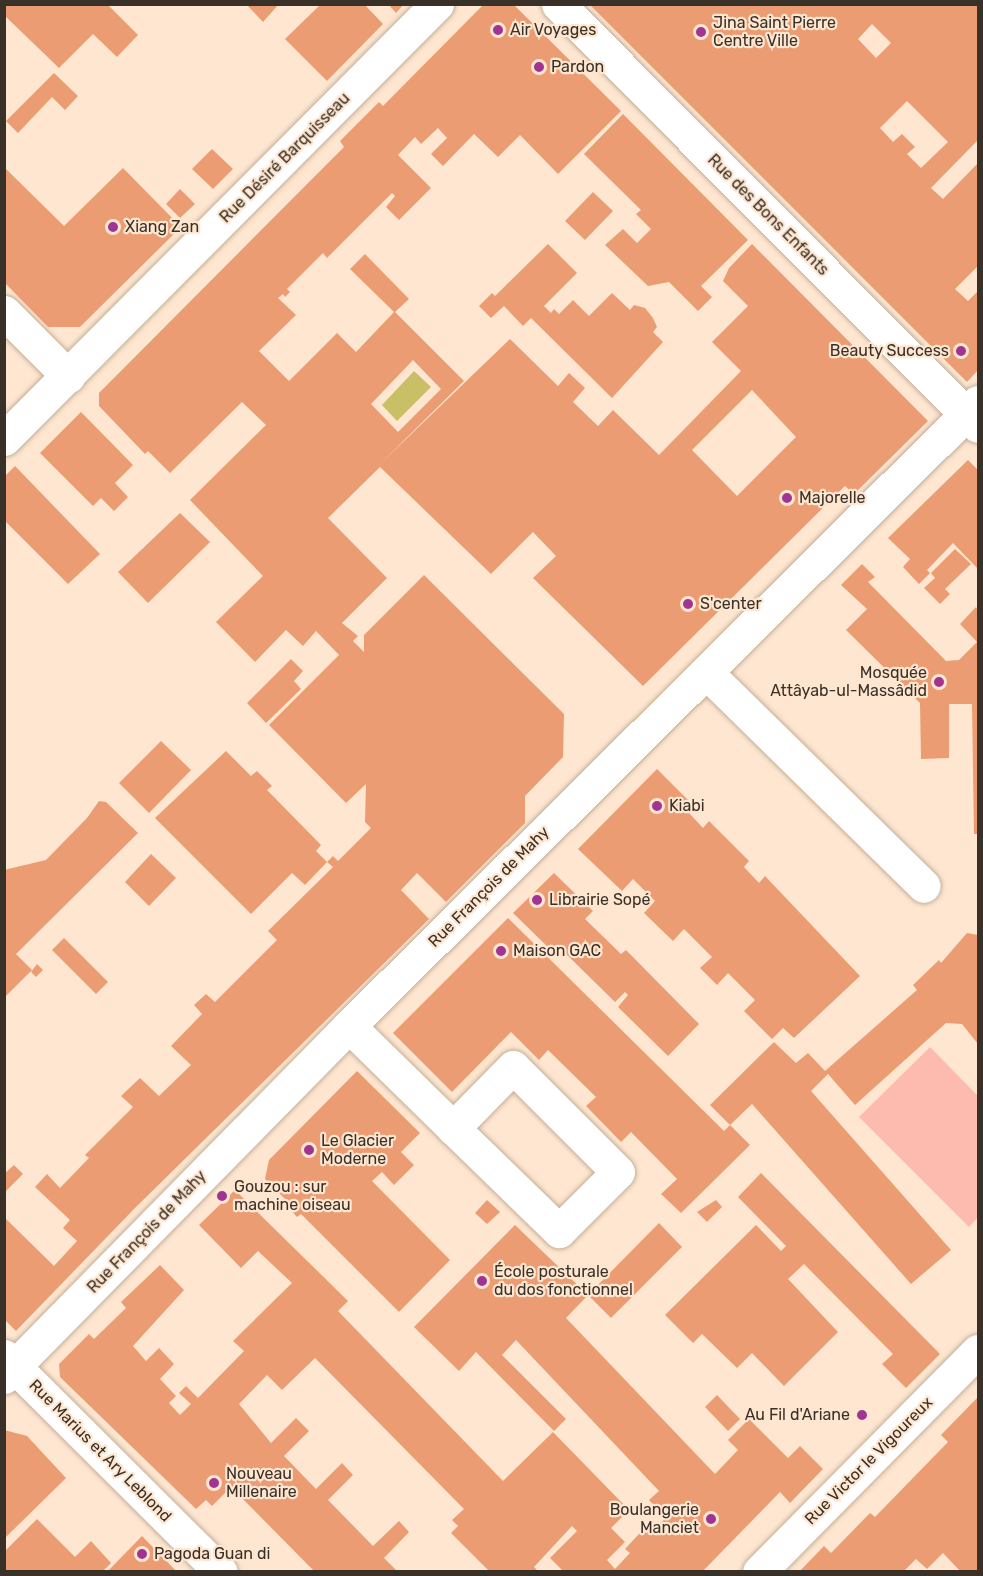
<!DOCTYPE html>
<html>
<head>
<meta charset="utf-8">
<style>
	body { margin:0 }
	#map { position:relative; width:983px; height:1576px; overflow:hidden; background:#fee6d0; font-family:Rubik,sans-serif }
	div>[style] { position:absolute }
	.green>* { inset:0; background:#fdbbb0 }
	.water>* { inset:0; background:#c8bf66 }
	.building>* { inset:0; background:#ec9c72 }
	.roads { filter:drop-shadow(0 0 2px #c5af99) drop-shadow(0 0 2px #c5af99) }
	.minor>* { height:33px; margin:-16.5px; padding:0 16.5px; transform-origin:16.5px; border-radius:16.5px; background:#fff }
	.dots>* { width:16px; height:16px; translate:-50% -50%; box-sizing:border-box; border:3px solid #fee6d0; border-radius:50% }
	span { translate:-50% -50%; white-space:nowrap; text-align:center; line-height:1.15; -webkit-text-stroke:4.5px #fee6d0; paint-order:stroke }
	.poi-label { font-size:16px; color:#393027 }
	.left { translate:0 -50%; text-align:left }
	.right { translate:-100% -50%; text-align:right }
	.street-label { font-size:16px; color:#393027 }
	.frame { position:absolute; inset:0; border:6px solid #393027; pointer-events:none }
</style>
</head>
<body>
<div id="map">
	<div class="green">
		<div style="clip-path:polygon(930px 1047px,978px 1096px,978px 1217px,969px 1227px,859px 1117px)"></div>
	</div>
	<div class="water">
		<div style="clip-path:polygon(414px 371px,431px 387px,397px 421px,382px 405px)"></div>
	</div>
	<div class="building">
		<div style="clip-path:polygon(4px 4px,107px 4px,138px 35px,117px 57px,93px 34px,59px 68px,4px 15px)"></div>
		<div style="clip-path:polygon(246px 4px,279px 4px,263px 22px)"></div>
		<div style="clip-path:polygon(321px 4px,364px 4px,383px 24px,327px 81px,285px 39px)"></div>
		<div style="clip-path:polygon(388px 4px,404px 4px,396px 13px)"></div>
		<div style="clip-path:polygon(evenodd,589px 4px,978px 4px,978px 140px,931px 188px,943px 199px,978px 163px,978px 266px,955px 289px,968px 301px,978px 291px,978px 370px,967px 382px,589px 4px,872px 24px,891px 43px,876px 58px,858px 39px,872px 24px,589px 4px,907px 101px,948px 142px,921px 168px,907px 154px,915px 147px,902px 134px,893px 142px,880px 128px,907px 101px)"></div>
		<div style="clip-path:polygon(evenodd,483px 5px,515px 6px,621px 111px,558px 174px,520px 135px,498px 157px,474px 134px,443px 166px,431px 154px,447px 138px,438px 128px,421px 144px,415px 137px,398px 155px,431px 188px,399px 220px,386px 207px,395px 196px,392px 193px,327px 258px,323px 253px,287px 289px,290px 292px,285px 297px,283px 294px,278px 298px,296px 315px,259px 351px,289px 381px,337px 333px,356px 352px,394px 312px,350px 269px,365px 254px,409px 299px,395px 312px,464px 381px,378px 466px,510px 339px,558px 386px,569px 373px,585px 388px,573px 402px,598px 426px,613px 410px,659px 455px,741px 371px,712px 342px,748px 306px,723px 281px,729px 268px,752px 244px,928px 421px,854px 494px,845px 486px,643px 686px,533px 578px,556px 556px,533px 532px,491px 574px,380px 467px,328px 518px,387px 578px,342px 623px,358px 636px,353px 641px,364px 652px,364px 635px,424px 575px,564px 714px,563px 757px,525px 796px,525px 823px,446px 902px,417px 873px,401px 890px,429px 919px,136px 1207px,16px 1331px,4px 1319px,4px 1217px,54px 1266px,77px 1241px,63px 1228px,70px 1220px,35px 1187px,47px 1174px,60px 1188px,89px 1158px,85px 1155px,133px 1107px,121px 1096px,140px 1078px,159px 1096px,191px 1065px,171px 1046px,202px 1014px,194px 1005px,206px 994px,215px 1002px,277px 940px,268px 931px,333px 867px,327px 862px,305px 885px,292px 873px,251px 914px,155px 818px,226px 751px,251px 776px,257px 771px,272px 786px,267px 790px,321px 845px,316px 851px,327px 862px,333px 856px,338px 861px,371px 828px,365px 822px,366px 784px,346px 803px,269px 725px,339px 655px,316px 631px,303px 646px,286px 630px,255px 662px,216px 622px,263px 576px,190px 500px,266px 425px,242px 402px,170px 473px,148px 451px,145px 454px,99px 406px,99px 393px,344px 147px,340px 141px,379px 102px,383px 106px,483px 5px,413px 360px,441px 389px,398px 432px,371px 404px,413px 360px,483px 5px,752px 390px,796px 437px,737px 496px,692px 450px,752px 390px)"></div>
		<div style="clip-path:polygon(54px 73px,78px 96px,65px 110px,52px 97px,18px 133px,6px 121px)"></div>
		<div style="clip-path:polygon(623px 114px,748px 240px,701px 286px,712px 297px,698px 311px,669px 282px,648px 286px,605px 245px,623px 229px,637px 243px,651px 229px,636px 214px,641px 210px,584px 154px)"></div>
		<div style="clip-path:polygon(212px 149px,233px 169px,213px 189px,192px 169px)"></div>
		<div style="clip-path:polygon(4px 167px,64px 226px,123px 168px,181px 227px,80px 327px,48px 327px,4px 282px)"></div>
		<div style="clip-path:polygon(180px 189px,195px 204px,180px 218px,166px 204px)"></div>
		<div style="clip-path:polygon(593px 192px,613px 211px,585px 240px,565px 221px)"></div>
		<div style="clip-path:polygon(548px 244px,577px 273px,544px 306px,551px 313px,554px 309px,559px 314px,573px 300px,589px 316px,612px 293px,630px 310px,634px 305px,645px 308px,653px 318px,657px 327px,653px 332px,663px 342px,612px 398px,531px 318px,523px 326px,504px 306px,491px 318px,479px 306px,492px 293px,495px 296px)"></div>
		<div style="clip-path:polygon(81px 412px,133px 465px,115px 483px,128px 497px,114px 511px,101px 498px,93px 506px,40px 453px)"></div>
		<div style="clip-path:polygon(968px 460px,978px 470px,978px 569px,953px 543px,927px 570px,930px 573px,919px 584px,903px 567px,910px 559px,888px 538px)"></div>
		<div style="clip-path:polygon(15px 466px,100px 554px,68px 584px,4px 520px,4px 477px)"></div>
		<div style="clip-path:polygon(180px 513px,210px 542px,148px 603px,118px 572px)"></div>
		<div style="clip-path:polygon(955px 549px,971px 564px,945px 589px,950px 594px,940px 604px,924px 588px,935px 578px,931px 573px)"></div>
		<div style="clip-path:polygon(862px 564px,875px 577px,868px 582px,946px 661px,959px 660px,977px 642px,960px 624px,976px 607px,978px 611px,978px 834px,974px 834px,972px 704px,949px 704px,949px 758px,921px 759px,920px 703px,846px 630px,867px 609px,841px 585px)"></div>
		<div style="clip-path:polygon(291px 659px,303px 671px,294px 681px,301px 689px,266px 723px,247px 703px)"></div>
		<div style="clip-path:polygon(161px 741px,191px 770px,149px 813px,119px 783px)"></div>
		<div style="clip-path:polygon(657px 769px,695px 807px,689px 813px,703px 828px,709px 821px,749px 861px,744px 867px,759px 883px,765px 876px,860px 976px,794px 1038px,783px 1028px,772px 1039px,744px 1011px,755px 1000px,728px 973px,717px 985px,700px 968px,712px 957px,684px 929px,673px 941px,644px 913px,655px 901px,633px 879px,622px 891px,578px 849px)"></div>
		<div style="clip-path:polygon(99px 801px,106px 802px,138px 833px,16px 954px,32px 970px,4px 998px,4px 870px,46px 860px,87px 818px)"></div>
		<div style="clip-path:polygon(151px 854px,176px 878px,149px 906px,125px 882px)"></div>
		<div style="clip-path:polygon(554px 873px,593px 911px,585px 919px,621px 954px,626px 950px,699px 1024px,668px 1056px,618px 1007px,628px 995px,625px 992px,615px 1002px,559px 947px,553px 952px,513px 913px)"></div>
		<div style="clip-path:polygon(508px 918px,724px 1131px,730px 1125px,750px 1145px,681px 1213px,661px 1194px,677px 1179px,631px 1132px,621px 1142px,586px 1106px,596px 1097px,548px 1050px,539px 1060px,511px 1032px,452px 1092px,393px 1033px)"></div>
		<div style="clip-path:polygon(967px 933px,978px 935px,978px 1044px,962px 1024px,946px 1023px,855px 1105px,828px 1074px,811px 1091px,951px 1250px,911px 1284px,752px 1104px,730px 1125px,710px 1105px,774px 1042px,796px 1063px,808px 1053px,825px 1071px,917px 990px,913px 985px,939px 960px,941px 963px)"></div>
		<div style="clip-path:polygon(64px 938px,108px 982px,96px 994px,52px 950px)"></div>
		<div style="clip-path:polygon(37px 964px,43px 970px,36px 977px,31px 972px)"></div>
		<div style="clip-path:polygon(357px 1071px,420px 1133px,401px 1152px,414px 1165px,394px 1185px,382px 1172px,372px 1181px,450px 1260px,399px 1312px,301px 1214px,297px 1217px,289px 1208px,291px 1205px,265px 1179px,269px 1160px)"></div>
		<div style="clip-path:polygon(14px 1165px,23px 1174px,4px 1193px,4px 1174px)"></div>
		<div style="clip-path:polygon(761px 1173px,940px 1354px,906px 1388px,882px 1364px,893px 1354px,804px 1264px,788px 1279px,838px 1332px,784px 1386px,752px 1353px,737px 1368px,702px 1334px,693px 1343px,665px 1315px,756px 1225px,781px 1251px,786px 1246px,738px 1197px)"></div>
		<div style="clip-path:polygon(235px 1190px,348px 1301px,338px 1311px,503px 1481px,553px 1432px,629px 1510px,611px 1528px,625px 1542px,607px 1560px,615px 1569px,630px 1553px,625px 1549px,652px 1520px,657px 1526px,666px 1518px,649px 1500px,659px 1491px,516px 1340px,502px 1355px,566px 1419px,554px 1431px,476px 1352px,459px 1371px,414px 1327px,515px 1225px,588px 1295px,659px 1223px,682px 1247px,611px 1318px,588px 1295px,566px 1318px,715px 1474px,738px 1450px,728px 1440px,749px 1419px,788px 1458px,800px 1446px,823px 1469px,790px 1503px,780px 1492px,702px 1572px,564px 1572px,550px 1558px,577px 1531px,572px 1526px,534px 1567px,539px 1572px,490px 1572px,451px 1533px,458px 1526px,452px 1520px,464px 1509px,315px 1358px,282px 1390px,267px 1375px,239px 1404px,271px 1443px,296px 1418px,309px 1431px,284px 1456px,316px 1489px,342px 1463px,353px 1475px,328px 1500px,373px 1546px,399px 1521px,409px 1532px,384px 1558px,398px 1572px,315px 1572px,231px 1487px,212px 1506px,206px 1500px,196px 1509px,60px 1377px,59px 1364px,89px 1334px,94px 1339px,126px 1308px,121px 1302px,160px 1265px,184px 1290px,133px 1346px,146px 1361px,159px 1348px,174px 1364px,160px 1379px,176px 1396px,169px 1403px,180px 1415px,191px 1404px,179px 1393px,186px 1386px,198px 1398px,244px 1351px,233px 1341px,292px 1283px,258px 1251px,241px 1268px,199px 1225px)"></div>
		<div style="clip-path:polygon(487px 1200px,500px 1212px,487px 1224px,475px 1213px)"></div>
		<div style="clip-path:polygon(716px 1200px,722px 1207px,707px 1222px,697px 1212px)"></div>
		<div style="clip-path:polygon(717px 1395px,740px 1419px,728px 1431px,705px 1407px)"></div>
		<div style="clip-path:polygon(978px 1397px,978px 1572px,961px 1572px,943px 1553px,927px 1569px,916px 1559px,903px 1572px,799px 1572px,824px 1546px,831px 1553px,870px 1513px,875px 1517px,948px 1442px,941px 1435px)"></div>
		<div style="clip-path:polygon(4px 1430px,27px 1436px,66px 1478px,4px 1539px)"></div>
		<div style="clip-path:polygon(37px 1519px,75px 1557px,91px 1541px,111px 1563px,102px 1572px,4px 1572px,4px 1552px)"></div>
		<div style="clip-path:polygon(142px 1536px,177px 1572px,107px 1572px)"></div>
	</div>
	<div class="roads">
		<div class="minor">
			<div style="left:558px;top:4px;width:595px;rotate:45.14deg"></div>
			<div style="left:4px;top:312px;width:91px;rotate:45deg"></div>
			<div style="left:4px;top:439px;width:614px;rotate:-45.13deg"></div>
			<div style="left:706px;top:672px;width:305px;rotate:44.5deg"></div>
			<div style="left:349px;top:1026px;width:146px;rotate:44.4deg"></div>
			<div style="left:453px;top:1128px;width:148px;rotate:44.2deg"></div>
			<div style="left:559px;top:1231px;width:83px;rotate:-45deg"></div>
			<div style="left:618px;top:1172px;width:148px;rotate:-135deg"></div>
			<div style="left:513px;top:1067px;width:86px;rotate:134.5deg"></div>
			<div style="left:4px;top:1356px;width:306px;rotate:44.9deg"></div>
			<div style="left:4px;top:1377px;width:492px;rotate:-45.5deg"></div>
			<div style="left:349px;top:1026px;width:886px;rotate:-44.77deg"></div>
			<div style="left:759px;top:1572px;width:311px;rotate:-45.3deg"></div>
		</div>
	</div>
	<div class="dots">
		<div style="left:498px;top:30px;background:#a13493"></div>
		<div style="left:701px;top:32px;background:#a13493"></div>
		<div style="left:539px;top:67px;background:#a13493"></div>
		<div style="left:113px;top:227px;background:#a13493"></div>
		<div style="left:961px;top:351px;background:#a13493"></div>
		<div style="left:787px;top:498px;background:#a13493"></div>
		<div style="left:688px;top:604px;background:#a13493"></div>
		<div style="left:939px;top:682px;background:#a13493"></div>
		<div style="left:657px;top:806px;background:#a13493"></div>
		<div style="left:537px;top:900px;background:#a13493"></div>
		<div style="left:501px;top:951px;background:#a13493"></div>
		<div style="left:309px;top:1150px;background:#a13493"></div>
		<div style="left:222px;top:1196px;background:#a13493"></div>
		<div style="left:482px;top:1281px;background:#a13493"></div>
		<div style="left:862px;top:1415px;background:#a13493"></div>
		<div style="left:214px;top:1483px;background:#a13493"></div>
		<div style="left:711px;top:1519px;background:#a13493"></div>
		<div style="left:142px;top:1554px;background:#a13493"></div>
	</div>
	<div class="poi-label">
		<span class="left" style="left:713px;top:32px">Jina Saint Pierre<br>Centre Ville</span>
		<span class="left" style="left:510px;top:30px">Air Voyages</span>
		<span class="left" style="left:551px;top:67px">Pardon</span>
		<span class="left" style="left:125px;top:227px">Xiang Zan</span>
		<span class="right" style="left:949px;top:351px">Beauty Success</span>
		<span class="left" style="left:799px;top:498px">Majorelle</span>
		<span class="left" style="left:700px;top:604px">S'center</span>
		<span class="right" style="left:927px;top:682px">Mosquée<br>Attâyab-ul-Massâdid</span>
		<span class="left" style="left:669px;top:806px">Kiabi</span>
		<span class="left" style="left:549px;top:900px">Librairie Sopé</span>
		<span class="left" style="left:513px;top:951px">Maison GAC</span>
		<span class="left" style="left:321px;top:1150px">Le Glacier<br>Moderne</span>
		<span class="left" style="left:234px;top:1196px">Gouzou : sur<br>machine oiseau</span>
		<span class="left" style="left:494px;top:1281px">École posturale<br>du dos fonctionnel</span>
		<span class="right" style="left:850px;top:1415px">Au Fil d'Ariane</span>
		<span class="left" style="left:226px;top:1483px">Nouveau<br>Millenaire</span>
		<span class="right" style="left:699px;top:1519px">Boulangerie<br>Manciet</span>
		<span class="left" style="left:154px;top:1554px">Pagoda Guan di</span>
	</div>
	<div class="street-label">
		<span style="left:285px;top:158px;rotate:-45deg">Rue Désiré Barquisseau</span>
		<span style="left:768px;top:215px;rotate:45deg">Rue des Bons Enfants</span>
		<span style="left:489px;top:887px;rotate:-45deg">Rue François de Mahy</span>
		<span style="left:147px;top:1232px;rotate:-46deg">Rue François de Mahy</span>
		<span style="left:100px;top:1451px;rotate:45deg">Rue Marius et Ary Leblond</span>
		<span style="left:869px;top:1461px;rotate:-45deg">Rue Victor le Vigoureux</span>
	</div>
	<div class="frame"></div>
</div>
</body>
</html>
